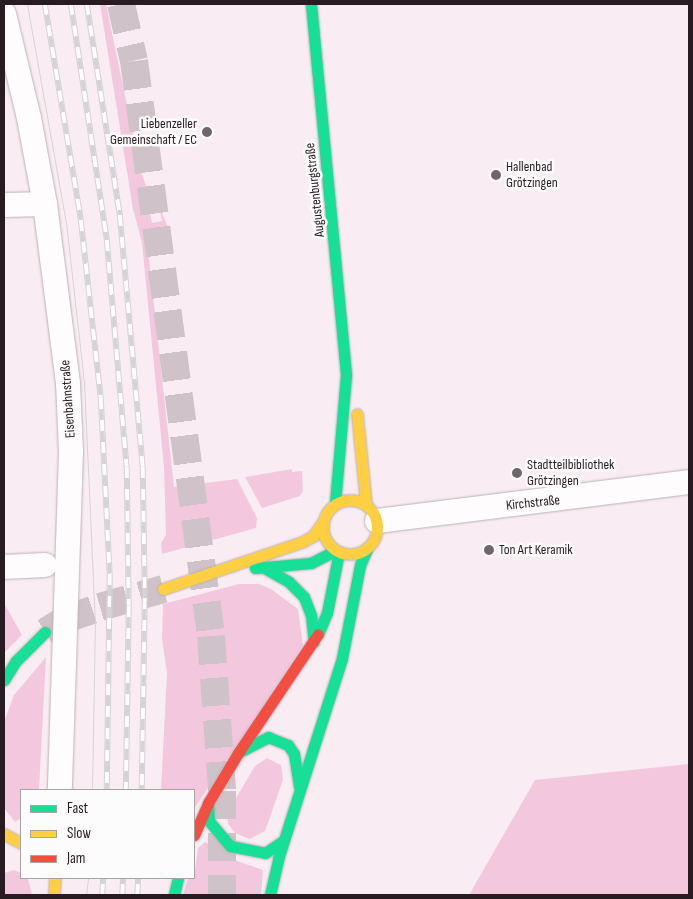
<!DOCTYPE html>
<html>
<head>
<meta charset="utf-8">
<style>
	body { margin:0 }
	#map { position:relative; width:693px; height:899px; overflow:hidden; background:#f9edf3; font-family:"Sofia Sans Condensed",sans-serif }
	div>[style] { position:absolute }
	.green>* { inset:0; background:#f3c8df }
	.secondary-tunnel>* { height:28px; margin-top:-14px; transform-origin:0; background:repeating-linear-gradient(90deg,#cfc3c9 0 28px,transparent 0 42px) }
	.highway-tunnel>* { height:28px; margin-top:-14px; transform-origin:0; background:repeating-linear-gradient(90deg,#cfc3c9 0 28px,transparent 0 42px) }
	.roads { filter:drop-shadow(0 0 1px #bcb0b6) drop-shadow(0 0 1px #bcb0b6) }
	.street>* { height:24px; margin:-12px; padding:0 12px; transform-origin:12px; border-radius:12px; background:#fefcfd }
	.fast>* { height:11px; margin:-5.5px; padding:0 5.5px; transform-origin:5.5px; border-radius:5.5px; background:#16e098 }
	.slow>* { height:11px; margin:-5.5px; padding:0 5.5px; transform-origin:5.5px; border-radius:5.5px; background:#ffcf43 }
	.slow>.ring { margin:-5.5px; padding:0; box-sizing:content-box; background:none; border:11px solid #ffcf43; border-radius:50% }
	.jam>* { height:11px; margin:-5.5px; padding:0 5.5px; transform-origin:5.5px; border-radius:5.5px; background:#f24e42 }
	.tram>* { height:1px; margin:-0.5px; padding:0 0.5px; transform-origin:0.5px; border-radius:0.5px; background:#d6d3d4 }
	.rail>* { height:5.5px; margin-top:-2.75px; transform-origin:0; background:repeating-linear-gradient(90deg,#fcfcfc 0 11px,#d6d3d4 0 22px); box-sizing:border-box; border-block:1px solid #d6d3d4 }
	.dots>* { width:14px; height:14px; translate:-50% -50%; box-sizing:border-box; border:2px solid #fcfcfc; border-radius:50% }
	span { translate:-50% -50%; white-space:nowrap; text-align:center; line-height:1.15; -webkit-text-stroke:5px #fcfcfc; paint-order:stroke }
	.poi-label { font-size:14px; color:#291b22 }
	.right { translate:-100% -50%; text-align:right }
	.left { translate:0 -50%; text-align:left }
	.street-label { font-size:14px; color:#291b22 }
	.frame { position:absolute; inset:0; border:5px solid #291b22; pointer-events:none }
	.legend { position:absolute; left:20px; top:789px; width:175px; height:90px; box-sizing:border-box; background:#fcfcfc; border:1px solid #a8a2a5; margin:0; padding:6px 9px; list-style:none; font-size:15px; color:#291b22 }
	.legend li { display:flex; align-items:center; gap:10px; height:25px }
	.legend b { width:25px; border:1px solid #a8a2a5 }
</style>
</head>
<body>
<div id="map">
	<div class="green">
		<div style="clip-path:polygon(evenodd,100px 4px,106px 4px,140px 168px,148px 192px,159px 206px,168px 227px,170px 237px,147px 241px,174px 487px,237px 479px,257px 518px,256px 528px,162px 554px,161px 543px,166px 535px,164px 467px,142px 243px,133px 209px,100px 4px,159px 206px,162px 221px,152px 223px,149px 208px,159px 206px)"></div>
		<div style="clip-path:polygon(292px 469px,292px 472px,302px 471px,303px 491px,300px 496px,262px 508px,245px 477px)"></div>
		<div style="clip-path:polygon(239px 584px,259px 584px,271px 589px,298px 609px,303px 645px,194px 809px,194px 790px,161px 790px,167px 673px,162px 639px,163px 604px)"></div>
		<div style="clip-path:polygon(4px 603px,22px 635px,4px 653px)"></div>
		<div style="clip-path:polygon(46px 657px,39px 790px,21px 790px,21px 818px,15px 822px,4px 808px,4px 722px,14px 695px)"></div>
		<div style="clip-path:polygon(267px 758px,281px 765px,283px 780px,265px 831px,250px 839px,235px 833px,228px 824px,227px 813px,255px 766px)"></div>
		<div style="clip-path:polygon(689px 764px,689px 895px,469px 895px,535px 780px)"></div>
		<div style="clip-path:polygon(205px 842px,237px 861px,263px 870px,261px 895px,183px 895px,188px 878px,194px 878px,198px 848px)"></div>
		<div style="clip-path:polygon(14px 870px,21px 873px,21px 878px,28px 879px,32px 895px,4px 895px,4px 873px)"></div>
	</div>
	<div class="secondary-tunnel">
		<div style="left:45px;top:632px;width:25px;rotate:-32deg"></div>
		<div style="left:66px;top:619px;width:36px;rotate:-19deg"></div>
		<div style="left:100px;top:607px;width:66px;rotate:-15.9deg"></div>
	</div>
	<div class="highway-tunnel">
		<div style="left:121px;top:4px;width:58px;rotate:77.2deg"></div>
		<div style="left:134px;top:61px;width:580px;rotate:82.37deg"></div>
		<div style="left:211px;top:636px;width:155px;rotate:85.9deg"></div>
		<div style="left:222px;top:791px;width:104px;rotate:90deg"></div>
	</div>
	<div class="roads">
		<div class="street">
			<div style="left:4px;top:14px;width:107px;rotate:76.5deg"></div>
			<div style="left:29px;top:118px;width:87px;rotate:79.5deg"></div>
			<div style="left:45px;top:204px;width:180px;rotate:82.7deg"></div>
			<div style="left:68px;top:383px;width:69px;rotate:87.5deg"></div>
			<div style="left:71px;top:452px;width:338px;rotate:91.9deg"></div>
			<div style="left:4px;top:205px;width:41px;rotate:-1.4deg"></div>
			<div style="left:377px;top:521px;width:314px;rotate:-7.1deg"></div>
			<div style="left:4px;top:567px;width:41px;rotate:-2.8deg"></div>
		</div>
		<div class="fast">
			<div style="left:311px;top:4px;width:373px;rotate:84.6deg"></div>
			<div style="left:346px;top:375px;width:128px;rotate:94.9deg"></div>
			<div style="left:255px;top:568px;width:56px;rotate:-5.1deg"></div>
			<div style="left:311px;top:563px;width:27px;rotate:-27deg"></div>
			<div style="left:266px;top:569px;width:26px;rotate:29deg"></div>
			<div style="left:289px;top:582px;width:21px;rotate:45deg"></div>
			<div style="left:304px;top:597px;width:19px;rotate:69deg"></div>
			<div style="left:311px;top:615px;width:27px;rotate:84deg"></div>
			<div style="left:318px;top:634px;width:23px;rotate:-67deg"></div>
			<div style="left:327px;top:613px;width:62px;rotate:-78.9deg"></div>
			<div style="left:4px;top:680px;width:22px;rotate:-58deg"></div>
			<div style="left:16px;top:661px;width:41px;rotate:-45deg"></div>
			<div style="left:239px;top:752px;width:33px;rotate:-27deg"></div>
			<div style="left:268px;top:737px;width:22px;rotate:22deg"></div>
			<div style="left:288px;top:745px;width:11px;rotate:56deg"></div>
			<div style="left:294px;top:754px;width:33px;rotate:81deg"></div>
			<div style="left:208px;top:803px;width:18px;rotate:87deg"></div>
			<div style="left:209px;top:821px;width:33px;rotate:50deg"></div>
			<div style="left:230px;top:846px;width:36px;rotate:11deg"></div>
			<div style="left:265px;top:853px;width:22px;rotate:-34deg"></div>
			<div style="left:174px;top:895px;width:17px;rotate:-77deg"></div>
			<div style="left:270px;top:895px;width:37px;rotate:-77deg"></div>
			<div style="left:278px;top:859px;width:211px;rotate:-72.3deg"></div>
			<div style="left:342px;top:658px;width:95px;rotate:-79deg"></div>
			<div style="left:360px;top:565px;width:17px;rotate:-66deg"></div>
		</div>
		<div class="slow">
			<div style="left:357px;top:414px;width:90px;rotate:84.3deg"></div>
			<div class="ring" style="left:323px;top:500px;width:43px;height:43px"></div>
			<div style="left:163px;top:589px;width:147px;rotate:-18.7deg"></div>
			<div style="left:302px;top:542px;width:13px;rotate:-29deg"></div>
			<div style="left:313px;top:536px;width:16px;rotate:-55deg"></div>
			<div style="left:4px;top:834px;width:19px;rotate:28deg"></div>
			<div style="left:54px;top:895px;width:17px;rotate:-87deg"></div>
		</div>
		<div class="jam">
			<div style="left:194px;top:835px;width:35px;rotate:-66deg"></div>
			<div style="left:208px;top:803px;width:58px;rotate:-59deg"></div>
			<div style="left:238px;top:753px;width:143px;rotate:-56.1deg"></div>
		</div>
	</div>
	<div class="tram">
		<div style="left:27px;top:4px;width:221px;rotate:79.9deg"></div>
		<div style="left:66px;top:222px;width:161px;rotate:83.6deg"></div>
		<div style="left:84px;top:382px;width:238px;rotate:87.4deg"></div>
		<div style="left:95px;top:620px;width:170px;rotate:91deg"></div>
		<div style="left:86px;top:895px;width:17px;rotate:-83deg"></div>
	</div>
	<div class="rail">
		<div style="left:45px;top:4px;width:219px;rotate:80.5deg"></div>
		<div style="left:81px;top:220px;width:179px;rotate:83.6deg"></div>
		<div style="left:101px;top:398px;width:176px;rotate:87.1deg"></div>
		<div style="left:110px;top:574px;width:216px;rotate:90.8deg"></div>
		<div style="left:71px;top:4px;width:239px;rotate:81.3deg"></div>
		<div style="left:107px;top:240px;width:228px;rotate:85deg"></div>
		<div style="left:127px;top:467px;width:139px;rotate:89.2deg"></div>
		<div style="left:129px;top:606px;width:184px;rotate:90.9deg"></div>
		<div style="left:87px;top:4px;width:214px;rotate:81.1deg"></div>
		<div style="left:120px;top:215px;width:253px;rotate:84.8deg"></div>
		<div style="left:143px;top:467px;width:131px;rotate:89.1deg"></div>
		<div style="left:145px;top:598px;width:192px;rotate:90.9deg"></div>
		<div style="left:102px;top:895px;width:17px;rotate:-87deg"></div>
		<div style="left:122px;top:895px;width:17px;rotate:-87deg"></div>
		<div style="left:137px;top:895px;width:17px;rotate:-87deg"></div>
	</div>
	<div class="dots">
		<div style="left:207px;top:132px;background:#72646b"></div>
		<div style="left:496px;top:175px;background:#72646b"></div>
		<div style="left:517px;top:473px;background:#72646b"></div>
		<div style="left:489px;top:550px;background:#72646b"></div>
	</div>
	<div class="poi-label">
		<span class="right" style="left:197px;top:132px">Liebenzeller<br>Gemeinschaft / EC</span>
		<span class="left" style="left:506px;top:175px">Hallenbad<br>Grötzingen</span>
		<span class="left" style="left:527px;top:473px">Stadtteilbibliothek<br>Grötzingen</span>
		<span class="left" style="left:499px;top:550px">Ton Art Keramik</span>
	</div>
	<div class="street-label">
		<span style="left:315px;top:190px;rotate:-96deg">Augustenburgstraße</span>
		<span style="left:68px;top:399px;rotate:-94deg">Eisenbahnstraße</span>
		<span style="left:533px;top:503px;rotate:-6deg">Kirchstraße</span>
	</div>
	<div class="frame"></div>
	<ul class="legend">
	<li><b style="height:6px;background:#16e098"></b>Fast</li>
	<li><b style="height:6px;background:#ffcf43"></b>Slow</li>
	<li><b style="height:6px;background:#f24e42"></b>Jam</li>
	</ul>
</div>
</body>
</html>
